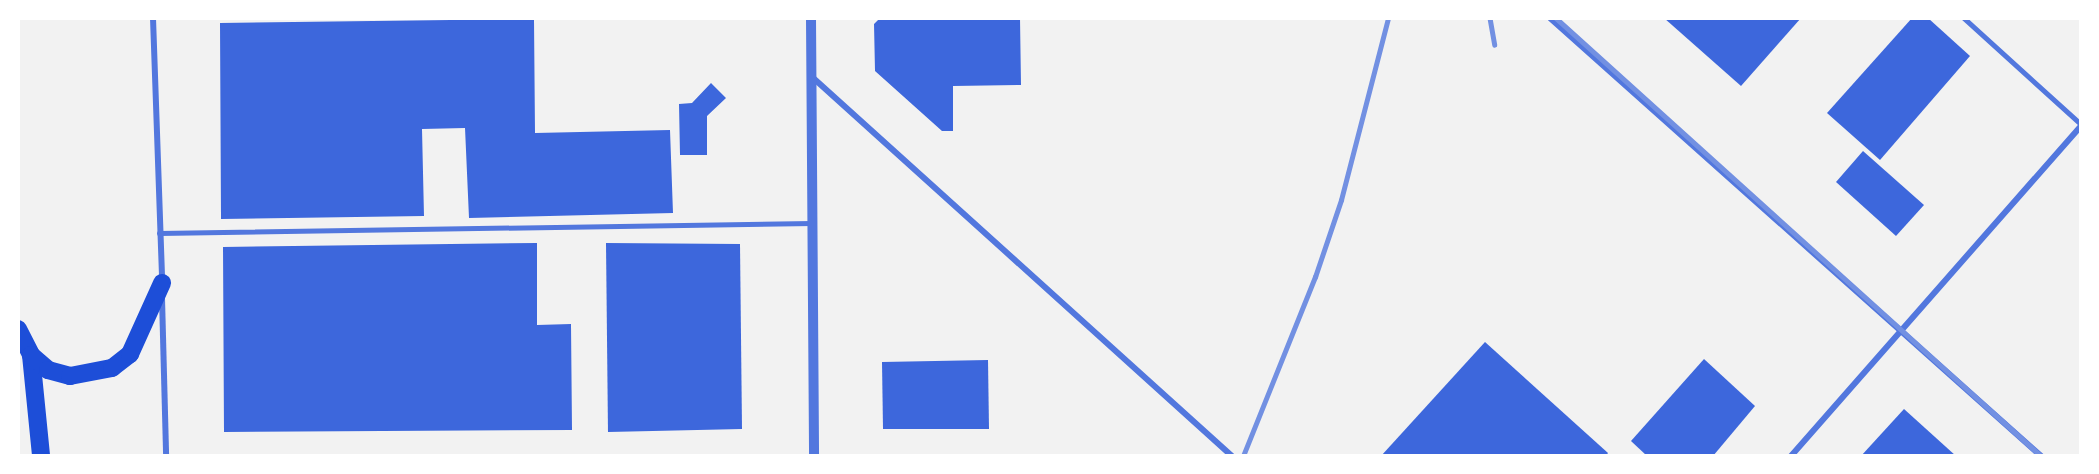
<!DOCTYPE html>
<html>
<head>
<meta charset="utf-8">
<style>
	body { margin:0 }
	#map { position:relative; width:2099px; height:474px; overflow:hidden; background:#f2f2f2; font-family:"Exo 2",sans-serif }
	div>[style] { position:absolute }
	.building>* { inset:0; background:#3d67dc }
	.service>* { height:4.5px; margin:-2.25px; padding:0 2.25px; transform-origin:2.25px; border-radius:2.25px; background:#5277de }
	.minor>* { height:6px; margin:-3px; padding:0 3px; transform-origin:3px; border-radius:3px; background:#5277de }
	.tertiary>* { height:10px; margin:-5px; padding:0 5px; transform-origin:5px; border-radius:5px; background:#5277de }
	.motorway>* { height:18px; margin:-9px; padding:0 9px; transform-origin:9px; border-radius:9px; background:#1d4ed8 }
	.rail>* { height:4.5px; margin:-2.25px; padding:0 2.25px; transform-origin:2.25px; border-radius:2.25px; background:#7290e2 }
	span { translate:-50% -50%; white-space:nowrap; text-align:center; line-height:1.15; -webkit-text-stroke:6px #fff; paint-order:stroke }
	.frame { position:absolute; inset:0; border:20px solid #fff; pointer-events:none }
</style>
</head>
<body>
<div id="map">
	<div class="building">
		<div style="clip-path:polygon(880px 18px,1020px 18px,1021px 85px,953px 86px,953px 131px,942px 131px,875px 71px,874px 24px)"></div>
		<div style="clip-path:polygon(1664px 18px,1801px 18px,1741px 86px)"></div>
		<div style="clip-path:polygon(1912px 18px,1928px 18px,1970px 56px,1880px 160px,1827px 113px)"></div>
		<div style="clip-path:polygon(534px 19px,535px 133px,670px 130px,673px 213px,469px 218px,465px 128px,422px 129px,424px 216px,221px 219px,220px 23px)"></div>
		<div style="clip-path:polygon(711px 83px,726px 98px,707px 116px,707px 155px,680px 155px,679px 104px,692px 103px)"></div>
		<div style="clip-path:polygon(1863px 151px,1924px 205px,1896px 236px,1836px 182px)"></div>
		<div style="clip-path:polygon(537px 243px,537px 325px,571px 324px,572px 430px,224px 432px,223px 247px)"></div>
		<div style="clip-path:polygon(606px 243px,740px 244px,742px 429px,608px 432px)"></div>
		<div style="clip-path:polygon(1485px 342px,1608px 453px,1606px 456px,1381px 456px)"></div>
		<div style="clip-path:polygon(1704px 359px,1755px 406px,1713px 456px,1647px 456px,1631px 441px)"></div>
		<div style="clip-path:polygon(988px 360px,989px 429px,883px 429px,882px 362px)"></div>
		<div style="clip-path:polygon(1904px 409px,1956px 456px,1861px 456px)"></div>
	</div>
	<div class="service">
		<div style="left:1964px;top:18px;width:158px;rotate:42.2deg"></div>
		<div style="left:159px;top:233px;width:653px;rotate:-0.88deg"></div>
	</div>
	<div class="minor">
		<div style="left:153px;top:18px;width:263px;rotate:88deg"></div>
		<div style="left:1550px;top:18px;width:658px;rotate:41.73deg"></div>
		<div style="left:811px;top:76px;width:567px;rotate:42.07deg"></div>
		<div style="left:162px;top:298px;width:158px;rotate:88.5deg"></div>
		<div style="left:1791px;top:456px;width:439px;rotate:-48.7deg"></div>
	</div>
	<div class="tertiary">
		<div style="left:811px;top:18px;width:438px;rotate:89.6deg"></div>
	</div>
	<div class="motorway">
		<div style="left:18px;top:329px;width:29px;rotate:63deg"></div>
		<div style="left:31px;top:355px;width:101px;rotate:84.3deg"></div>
		<div style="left:31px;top:355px;width:23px;rotate:41deg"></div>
		<div style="left:48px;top:370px;width:23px;rotate:15deg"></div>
		<div style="left:70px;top:376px;width:43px;rotate:-10.8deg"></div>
		<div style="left:112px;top:368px;width:23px;rotate:-38deg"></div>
		<div style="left:130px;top:354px;width:78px;rotate:-65.7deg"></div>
	</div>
	<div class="rail">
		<div style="left:1490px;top:18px;width:27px;rotate:80deg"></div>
		<div style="left:1556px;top:18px;width:654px;rotate:42.08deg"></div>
		<div style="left:1243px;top:456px;width:193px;rotate:-68.1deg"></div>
		<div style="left:1315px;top:277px;width:81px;rotate:-71.3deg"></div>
		<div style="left:1341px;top:200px;width:188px;rotate:-75.5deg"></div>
	</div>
	<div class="frame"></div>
</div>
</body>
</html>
